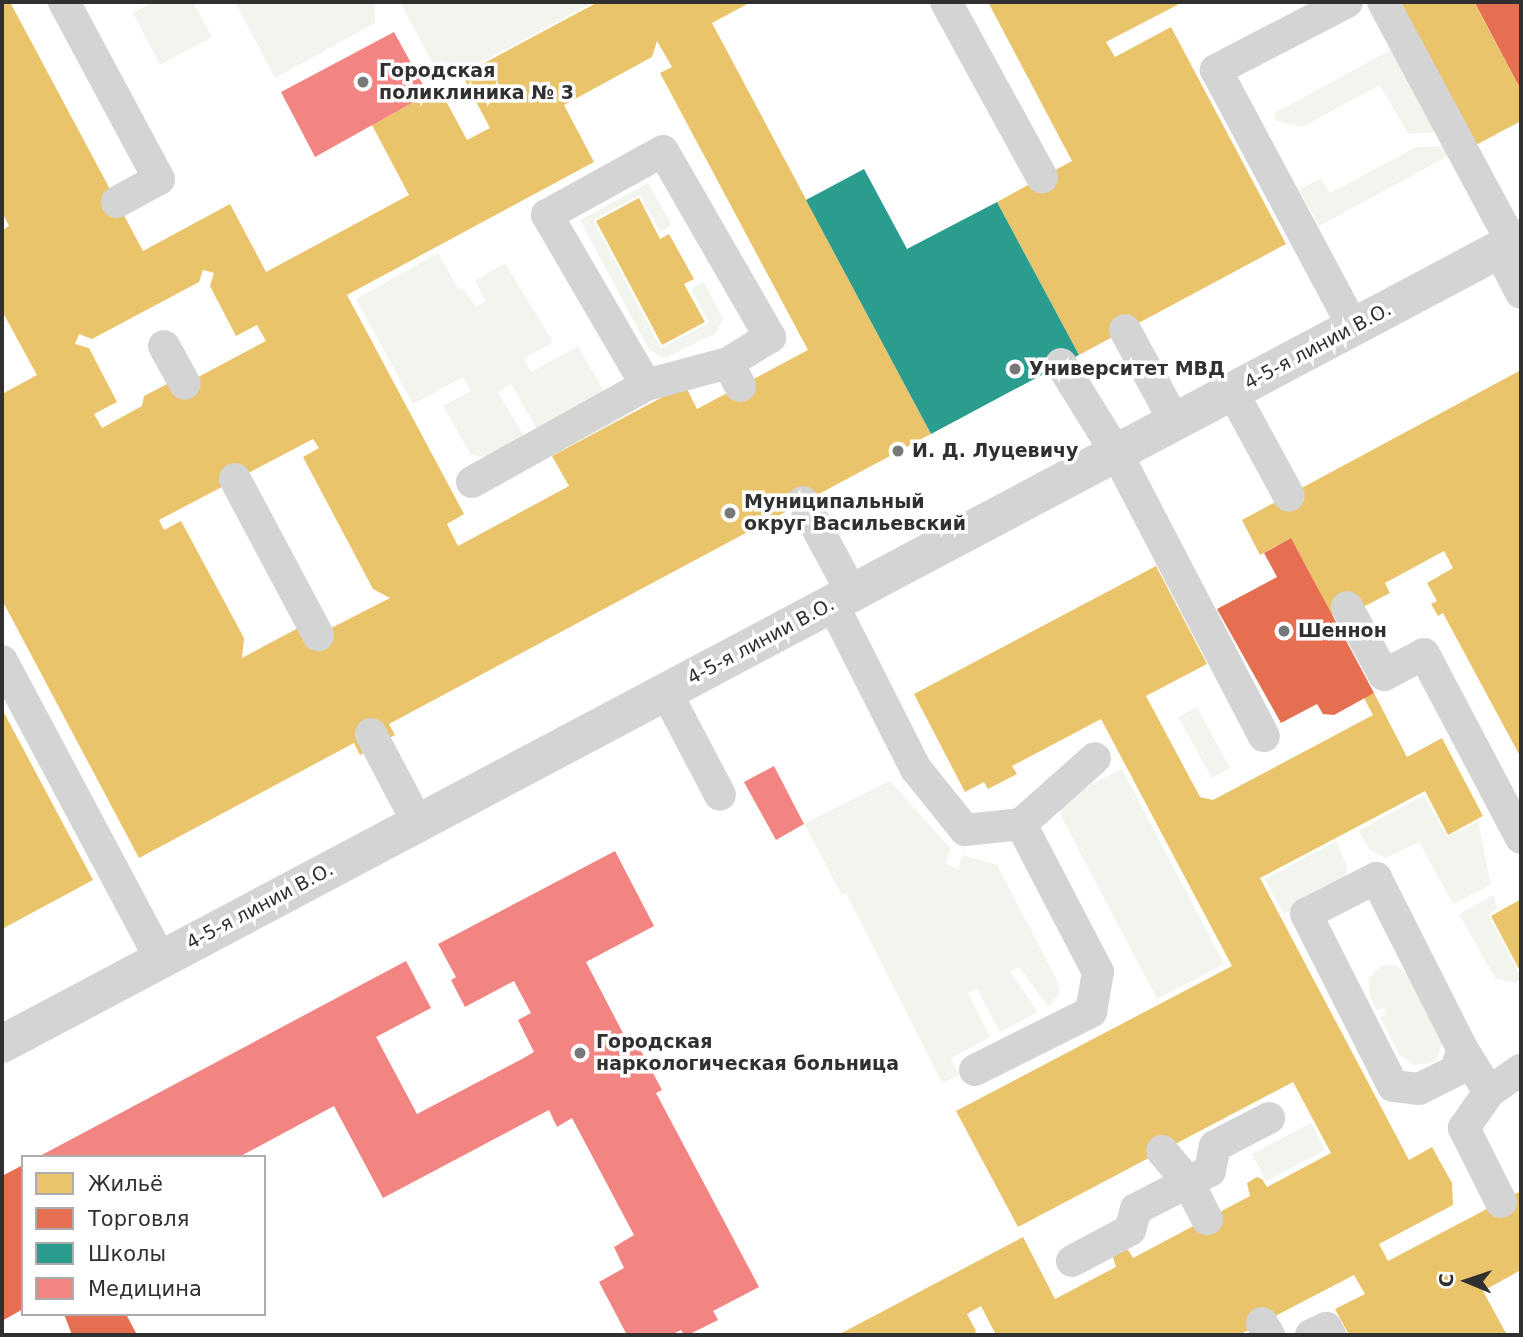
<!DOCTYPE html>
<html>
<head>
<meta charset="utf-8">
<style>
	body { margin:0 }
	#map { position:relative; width:1523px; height:1337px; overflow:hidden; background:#fff; font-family:"DejaVu Sans",sans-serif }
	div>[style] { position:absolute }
	.green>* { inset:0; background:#f2f5ed }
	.homes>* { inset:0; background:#e9c46a }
	.shops>* { inset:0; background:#e76f51 }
	.schools>* { inset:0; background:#2a9d8f }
	.health>* { inset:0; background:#f28482 }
	.lane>* { height:32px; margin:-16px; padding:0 16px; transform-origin:16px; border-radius:16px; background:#d4d4d4 }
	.street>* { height:38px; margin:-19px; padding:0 19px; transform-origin:19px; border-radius:19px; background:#d4d4d4 }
	.dots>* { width:19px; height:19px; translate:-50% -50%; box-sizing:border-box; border:4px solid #fff; border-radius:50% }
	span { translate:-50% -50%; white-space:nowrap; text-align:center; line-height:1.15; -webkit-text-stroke:7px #fff; paint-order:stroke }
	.poi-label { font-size:19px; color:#303030; font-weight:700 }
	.left { translate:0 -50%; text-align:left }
	.street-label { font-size:19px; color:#303030 }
	.frame { position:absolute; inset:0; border:4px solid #303030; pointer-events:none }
	.legend { position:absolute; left:21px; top:1155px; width:245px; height:161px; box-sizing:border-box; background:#fff; border:2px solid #acacac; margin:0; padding:9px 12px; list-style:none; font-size:21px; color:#303030 }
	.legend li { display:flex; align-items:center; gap:14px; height:35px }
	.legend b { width:35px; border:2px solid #acacac }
	.north { position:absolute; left:1432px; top:1246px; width:70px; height:70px; -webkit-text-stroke:5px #fff; paint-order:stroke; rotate:272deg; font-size:19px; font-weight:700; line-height:28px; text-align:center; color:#303030 }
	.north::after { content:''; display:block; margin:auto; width:24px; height:32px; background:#303030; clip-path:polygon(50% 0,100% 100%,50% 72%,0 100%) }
</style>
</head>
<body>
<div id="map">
	<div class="green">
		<div style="clip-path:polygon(153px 2px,193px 2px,212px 37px,160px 65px,133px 13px)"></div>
		<div style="clip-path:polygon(235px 2px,374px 2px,375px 23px,275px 78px)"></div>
		<div style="clip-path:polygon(400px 2px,594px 2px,443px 83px)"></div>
		<div style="clip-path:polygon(1393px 49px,1438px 132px,1408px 134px,1380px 85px,1302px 127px,1274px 120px,1276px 112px)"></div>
		<div style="clip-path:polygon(1445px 146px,1450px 155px,1319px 226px,1299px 190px,1321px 178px,1330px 193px,1416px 147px)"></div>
		<div style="clip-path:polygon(648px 183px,672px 225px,660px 232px,640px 195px,593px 220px,661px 348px,709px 323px,691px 289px,697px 285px,704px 282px,723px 319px,716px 333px,668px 357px,660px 357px,648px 348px,580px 220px)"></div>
		<div style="clip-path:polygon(438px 253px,459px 290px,463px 289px,476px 307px,486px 301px,475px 281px,505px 263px,553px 342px,524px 359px,531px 372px,578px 346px,605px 393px,538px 431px,511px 384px,498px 392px,525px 438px,491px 457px,471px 455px,443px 406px,471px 391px,463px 377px,413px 404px,356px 299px)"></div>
		<div style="clip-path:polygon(1197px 707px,1230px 768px,1212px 778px,1178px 717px)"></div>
		<div style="clip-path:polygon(1122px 769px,1224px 964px,1157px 999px,1061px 816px,1060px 805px,1068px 797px)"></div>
		<div style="clip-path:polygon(890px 781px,951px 849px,945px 863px,958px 870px,963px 855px,997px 865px,1057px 980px,1060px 993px,1048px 1007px,1019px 967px,1010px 972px,1038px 1012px,1000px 1032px,977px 989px,968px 993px,990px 1037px,951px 1058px,959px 1075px,942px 1083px,846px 893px,842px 895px,804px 824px)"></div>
		<div style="clip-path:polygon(1424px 795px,1447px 837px,1478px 821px,1491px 885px,1453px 904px,1419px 842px,1386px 858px,1370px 850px,1358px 831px)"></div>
		<div style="clip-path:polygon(1336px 841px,1346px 863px,1347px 873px,1341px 881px,1284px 914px,1265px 879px)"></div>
		<div style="clip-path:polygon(1494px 895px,1497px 910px,1488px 915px,1521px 977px,1521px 980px,1513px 983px,1495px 978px,1459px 914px)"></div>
		<div style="clip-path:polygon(1388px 965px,1396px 965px,1410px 977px,1442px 1041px,1438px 1057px,1431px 1063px,1413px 1065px,1399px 1054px,1380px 1017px,1387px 1014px,1384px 1008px,1377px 1010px,1370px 997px,1369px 979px,1380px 966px)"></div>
		<div style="clip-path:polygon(1311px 1123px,1325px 1150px,1266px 1181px,1252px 1154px)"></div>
	</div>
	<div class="homes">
		<div style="clip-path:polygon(evenodd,2px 2px,10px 2px,143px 251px,230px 204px,266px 272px,409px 195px,372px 125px,439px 88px,467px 140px,490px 128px,462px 75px,598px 2px,751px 2px,712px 23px,931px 434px,389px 724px,395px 735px,360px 755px,354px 743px,139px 858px,2px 600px,2px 394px,37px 375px,2px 311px,2px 230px,9px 226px,2px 212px,2px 2px,657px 41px,672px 67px,660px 73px,808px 350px,697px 409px,685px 385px,552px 456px,569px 486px,458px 546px,447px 524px,464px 514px,347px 295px,594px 162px,564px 105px,652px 57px,657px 41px,2px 2px,203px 270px,214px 273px,210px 286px,236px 336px,257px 325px,266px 341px,185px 384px,167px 384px,144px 396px,142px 406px,102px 428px,94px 414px,117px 402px,89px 348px,75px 344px,79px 334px,92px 339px,199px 282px,203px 270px,2px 2px,313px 439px,319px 448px,303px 457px,373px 589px,390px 598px,306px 641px,300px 627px,242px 658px,244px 638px,181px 521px,164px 530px,159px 520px,313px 439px)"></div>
		<div style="clip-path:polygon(988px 2px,1183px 2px,1106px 42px,1115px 57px,1171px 27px,1286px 244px,1079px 355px,997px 202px,1072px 161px)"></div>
		<div style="clip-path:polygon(1398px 2px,1474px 2px,1521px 90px,1521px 121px,1474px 146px)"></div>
		<div style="clip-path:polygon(639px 198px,660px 239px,669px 234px,694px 279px,684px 284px,705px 322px,662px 345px,596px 221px)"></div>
		<div style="clip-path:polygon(1521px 370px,1521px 758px,1443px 613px,1438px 616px,1431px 604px,1437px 601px,1427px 583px,1453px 568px,1444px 551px,1385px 583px,1390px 593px,1361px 608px,1358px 602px,1332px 615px,1291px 538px,1260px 555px,1242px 520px)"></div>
		<div style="clip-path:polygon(1156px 566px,1207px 664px,1146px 696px,1200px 797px,1213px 800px,1373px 715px,1364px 698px,1374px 693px,1407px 757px,1442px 738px,1483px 816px,1448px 835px,1425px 791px,1260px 878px,1409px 1160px,1432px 1147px,1452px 1183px,1453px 1205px,1379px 1244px,1388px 1261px,1521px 1191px,1521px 1270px,1483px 1291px,1507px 1335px,1349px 1335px,1335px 1309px,1365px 1294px,1354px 1275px,1239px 1335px,996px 1335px,981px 1306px,967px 1314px,976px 1331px,974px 1335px,838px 1335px,1023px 1237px,1055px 1299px,1116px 1267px,1112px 1254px,1122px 1249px,1128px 1250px,1133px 1258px,1250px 1196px,1247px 1183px,1257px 1177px,1262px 1179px,1267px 1187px,1331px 1153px,1293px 1082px,1018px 1227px,956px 1111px,1232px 966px,1101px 719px,1012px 766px,1017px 774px,988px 789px,984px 782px,965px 792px,914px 694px)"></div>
		<div style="clip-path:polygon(2px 709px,93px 880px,2px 929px)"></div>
		<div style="clip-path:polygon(1521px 899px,1521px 973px,1491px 916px)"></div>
	</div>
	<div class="shops">
		<div style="clip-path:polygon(1474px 2px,1521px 2px,1521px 90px,1476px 5px)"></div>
		<div style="clip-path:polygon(1291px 538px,1374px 693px,1334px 715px,1323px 714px,1317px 704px,1281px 723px,1217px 609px,1277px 577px,1264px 553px)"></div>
		<div style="clip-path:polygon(23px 1165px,23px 1309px,2px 1321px,2px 1176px)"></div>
		<div style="clip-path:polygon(64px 1314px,126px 1314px,137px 1335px,72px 1335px)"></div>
	</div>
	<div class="schools">
		<div style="clip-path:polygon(864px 169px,907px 249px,997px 202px,1079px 355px,931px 434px,806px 200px)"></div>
	</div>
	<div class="health">
		<div style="clip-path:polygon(394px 32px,428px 94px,315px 157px,281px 92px)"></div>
		<div style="clip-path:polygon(774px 766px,804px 824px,776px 840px,744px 782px)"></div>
		<div style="clip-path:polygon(615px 851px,654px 926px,586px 962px,625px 1037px,632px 1034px,662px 1090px,656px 1093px,759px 1287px,713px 1311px,718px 1320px,688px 1335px,684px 1335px,681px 1330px,671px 1335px,627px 1335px,599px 1282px,624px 1268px,614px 1247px,634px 1235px,572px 1118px,557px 1127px,549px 1110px,383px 1198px,334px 1106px,239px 1157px,38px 1157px,406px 961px,431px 1008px,376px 1037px,417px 1114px,522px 1059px,534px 1052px,518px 1020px,531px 1013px,514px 981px,465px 1007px,451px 980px,456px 977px,438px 944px)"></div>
	</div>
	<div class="lane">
		<div style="left:64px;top:2px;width:201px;rotate:61.8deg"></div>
		<div style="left:159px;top:179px;width:48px;rotate:151.3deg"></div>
		<div style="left:946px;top:2px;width:200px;rotate:61.3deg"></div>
		<div style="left:1347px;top:2px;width:148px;rotate:152.6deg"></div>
		<div style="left:1216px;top:70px;width:291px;rotate:61.9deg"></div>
		<div style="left:1383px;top:2px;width:273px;rotate:61.8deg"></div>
		<div style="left:1499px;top:250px;width:48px;rotate:62.9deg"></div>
		<div style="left:1125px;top:330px;width:105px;rotate:61.5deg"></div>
		<div style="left:164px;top:346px;width:43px;rotate:61.1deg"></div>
		<div style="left:1061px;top:364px;width:106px;rotate:58.1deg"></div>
		<div style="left:1117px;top:454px;width:318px;rotate:62.5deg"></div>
		<div style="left:646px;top:385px;width:197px;rotate:-120.2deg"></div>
		<div style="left:547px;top:215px;width:132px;rotate:-28.9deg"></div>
		<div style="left:663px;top:151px;width:215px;rotate:60.1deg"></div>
		<div style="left:770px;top:337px;width:49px;rotate:148.2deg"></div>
		<div style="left:728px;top:363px;width:26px;rotate:62deg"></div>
		<div style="left:1232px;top:391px;width:119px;rotate:61.5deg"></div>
		<div style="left:235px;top:479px;width:177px;rotate:62deg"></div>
		<div style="left:472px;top:482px;width:199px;rotate:-29.1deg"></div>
		<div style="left:646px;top:385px;width:85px;rotate:-15deg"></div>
		<div style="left:803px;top:502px;width:103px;rotate:61.7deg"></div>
		<div style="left:832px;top:603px;width:186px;rotate:63.2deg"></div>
		<div style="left:916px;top:769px;width:78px;rotate:51.2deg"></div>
		<div style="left:965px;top:830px;width:56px;rotate:-6.1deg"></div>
		<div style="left:1021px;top:824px;width:99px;rotate:-41.7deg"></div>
		<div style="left:1347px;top:607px;width:77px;rotate:61.4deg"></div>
		<div style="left:1384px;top:675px;width:45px;rotate:-27.7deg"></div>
		<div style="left:1424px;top:654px;width:208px;rotate:62.2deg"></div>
		<div style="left:2px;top:661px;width:339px;rotate:62deg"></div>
		<div style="left:666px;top:692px;width:116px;rotate:62.3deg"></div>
		<div style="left:371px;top:734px;width:101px;rotate:62.2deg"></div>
		<div style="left:1463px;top:1050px;width:22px;rotate:111deg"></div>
		<div style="left:1455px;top:1071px;width:40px;rotate:153.4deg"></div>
		<div style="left:1419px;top:1089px;width:26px;rotate:-173deg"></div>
		<div style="left:1393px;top:1086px;width:193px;rotate:-116.8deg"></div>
		<div style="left:1306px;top:914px;width:79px;rotate:-27.2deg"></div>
		<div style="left:1376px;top:878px;width:193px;rotate:63.2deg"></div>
		<div style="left:1463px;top:1050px;width:49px;rotate:58.2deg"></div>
		<div style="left:975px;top:1070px;width:130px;rotate:-26.6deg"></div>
		<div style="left:1091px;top:1012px;width:41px;rotate:-80.1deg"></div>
		<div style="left:1098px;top:972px;width:167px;rotate:-117.5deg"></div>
		<div style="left:1162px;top:1151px;width:40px;rotate:50deg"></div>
		<div style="left:1188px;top:1182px;width:42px;rotate:62.8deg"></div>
		<div style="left:1501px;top:1202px;width:83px;rotate:-116.6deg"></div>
		<div style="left:1464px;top:1128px;width:44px;rotate:-55.2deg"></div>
		<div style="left:1489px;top:1092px;width:39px;rotate:-35deg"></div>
		<div style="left:1072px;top:1261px;width:66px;rotate:-28.1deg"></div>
		<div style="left:1130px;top:1230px;width:22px;rotate:-74deg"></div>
		<div style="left:1136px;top:1209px;width:83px;rotate:-27.2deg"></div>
		<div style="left:1210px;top:1171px;width:25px;rotate:-79deg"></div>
		<div style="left:1215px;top:1146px;width:61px;rotate:-27.4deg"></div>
		<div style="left:1262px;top:1323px;width:14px;rotate:60deg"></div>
		<div style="left:1311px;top:1335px;width:17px;rotate:-25deg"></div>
		<div style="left:1326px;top:1328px;width:8px;rotate:60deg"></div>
	</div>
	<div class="street">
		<div style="left:2px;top:1044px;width:1720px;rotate:-27.95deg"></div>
	</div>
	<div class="dots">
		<div style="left:363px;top:82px;background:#787878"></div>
		<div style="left:1015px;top:369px;background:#787878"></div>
		<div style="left:898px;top:451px;background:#787878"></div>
		<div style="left:730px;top:513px;background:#787878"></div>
		<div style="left:1284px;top:631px;background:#787878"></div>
		<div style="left:580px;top:1053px;background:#787878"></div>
	</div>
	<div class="poi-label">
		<span class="left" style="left:379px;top:82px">Городская<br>поликлиника № 3</span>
		<span class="left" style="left:1029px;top:369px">Университет МВД</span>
		<span class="left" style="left:912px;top:451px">И. Д. Луцевичу</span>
		<span class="left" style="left:744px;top:513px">Муниципальный<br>округ Васильевский</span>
		<span class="left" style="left:1298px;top:631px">Шеннон</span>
		<span class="left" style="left:596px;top:1053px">Городская<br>наркологическая больница</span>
	</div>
	<div class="street-label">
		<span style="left:1318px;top:346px;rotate:-28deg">4-5-я линии В.О.</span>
		<span style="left:761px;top:641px;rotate:-28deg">4-5-я линии В.О.</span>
		<span style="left:260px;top:906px;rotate:-28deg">4-5-я линии В.О.</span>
	</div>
	<div class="frame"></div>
	<ul class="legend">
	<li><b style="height:19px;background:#e9c46a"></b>Жильё</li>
	<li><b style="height:19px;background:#e76f51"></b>Торговля</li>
	<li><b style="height:19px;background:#2a9d8f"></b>Школы</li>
	<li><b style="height:19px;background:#f28482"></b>Медицина</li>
	</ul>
	<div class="north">С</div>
</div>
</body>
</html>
